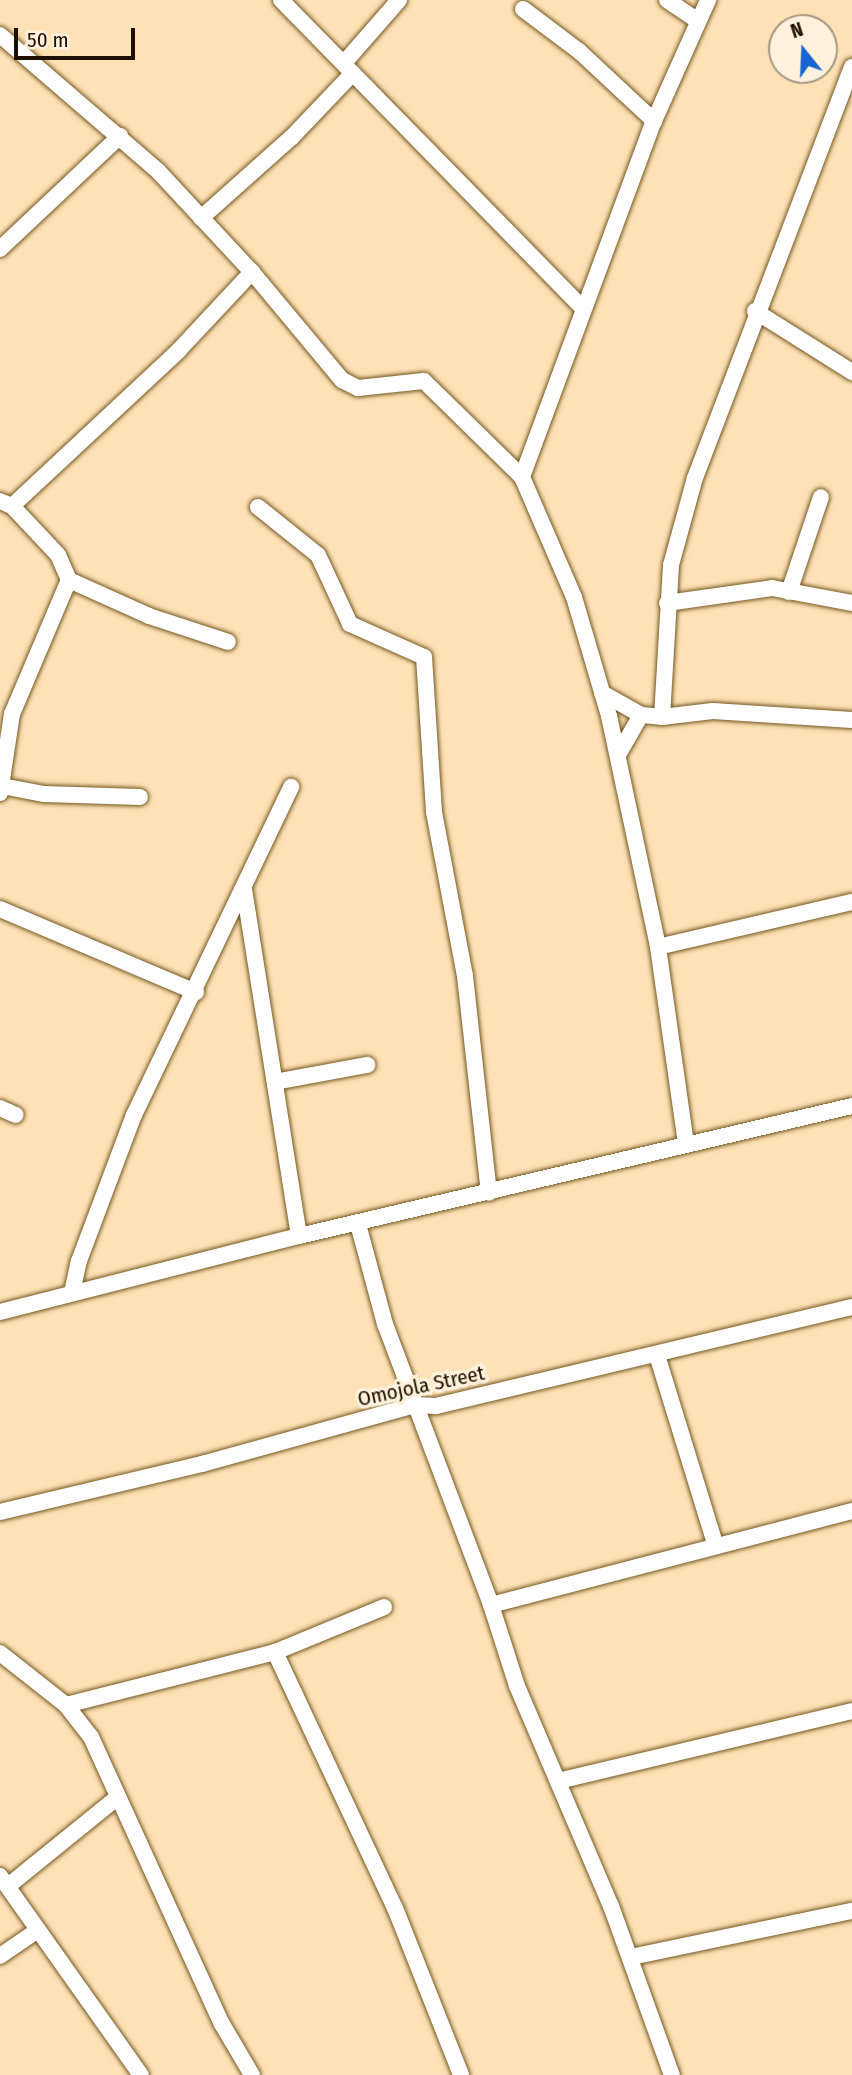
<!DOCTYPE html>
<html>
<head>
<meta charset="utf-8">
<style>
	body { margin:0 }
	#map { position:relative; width:852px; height:2075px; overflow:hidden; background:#fee1b5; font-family:"Fira Sans Condensed",sans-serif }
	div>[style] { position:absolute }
	.roads { filter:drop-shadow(0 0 2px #755720) drop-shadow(0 0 2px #755720) }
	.minor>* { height:16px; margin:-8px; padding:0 8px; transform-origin:8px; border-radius:8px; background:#fff }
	span { translate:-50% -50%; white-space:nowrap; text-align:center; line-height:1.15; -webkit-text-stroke:7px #fff1db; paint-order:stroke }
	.street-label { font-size:21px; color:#1c1000 }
	.north { position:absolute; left:768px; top:14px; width:70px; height:70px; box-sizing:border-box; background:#fff1db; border:2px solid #a49783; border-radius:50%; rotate:342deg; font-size:19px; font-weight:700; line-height:28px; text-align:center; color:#1c1000 }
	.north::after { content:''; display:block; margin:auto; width:24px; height:32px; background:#1965cf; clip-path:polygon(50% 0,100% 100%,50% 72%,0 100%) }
	.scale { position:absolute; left:14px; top:28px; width:121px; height:32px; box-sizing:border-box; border:4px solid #1c1000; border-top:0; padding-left:9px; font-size:21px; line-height:24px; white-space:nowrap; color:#1c1000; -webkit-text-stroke:5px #fff1db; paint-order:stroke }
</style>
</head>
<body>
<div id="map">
	<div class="roads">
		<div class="minor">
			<div style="left:281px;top:0;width:430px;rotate:45.6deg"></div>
			<div style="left:667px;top:0;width:36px;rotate:34deg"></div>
			<div style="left:523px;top:9px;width:70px;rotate:36.9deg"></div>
			<div style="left:579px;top:51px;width:103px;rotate:43deg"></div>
			<div style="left:0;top:35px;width:208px;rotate:40.7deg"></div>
			<div style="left:158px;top:171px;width:138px;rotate:47.1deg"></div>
			<div style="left:252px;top:272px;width:141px;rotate:50.2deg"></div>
			<div style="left:342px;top:380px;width:18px;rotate:27deg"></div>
			<div style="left:358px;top:388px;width:66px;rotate:-6.1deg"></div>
			<div style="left:424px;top:381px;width:137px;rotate:44.4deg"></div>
			<div style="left:522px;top:477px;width:131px;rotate:66.6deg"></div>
			<div style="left:574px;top:597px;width:124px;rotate:73.6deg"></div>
			<div style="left:609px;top:716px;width:236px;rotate:78deg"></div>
			<div style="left:658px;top:947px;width:198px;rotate:81.9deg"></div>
			<div style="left:344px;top:63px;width:84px;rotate:-48.9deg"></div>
			<div style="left:201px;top:218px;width:122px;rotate:-41.7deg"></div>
			<div style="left:292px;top:137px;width:88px;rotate:-46.4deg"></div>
			<div style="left:0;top:249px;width:165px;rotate:-43.3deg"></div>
			<div style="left:755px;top:311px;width:115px;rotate:32.2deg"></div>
			<div style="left:522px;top:477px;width:380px;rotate:-69.7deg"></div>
			<div style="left:654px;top:121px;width:133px;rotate:-65.9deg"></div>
			<div style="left:0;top:501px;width:13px;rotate:23deg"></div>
			<div style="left:12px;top:506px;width:67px;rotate:46.8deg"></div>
			<div style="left:58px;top:555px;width:27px;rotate:66deg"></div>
			<div style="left:69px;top:580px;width:88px;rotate:24.2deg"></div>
			<div style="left:149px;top:616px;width:83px;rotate:18.2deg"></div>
			<div style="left:12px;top:506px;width:229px;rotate:-43deg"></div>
			<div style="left:179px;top:350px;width:107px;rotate:-46.9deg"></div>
			<div style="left:258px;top:507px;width:77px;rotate:38.7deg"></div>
			<div style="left:318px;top:555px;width:76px;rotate:65.1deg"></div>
			<div style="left:350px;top:624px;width:81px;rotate:24deg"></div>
			<div style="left:424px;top:657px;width:155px;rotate:86.3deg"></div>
			<div style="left:434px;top:812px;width:167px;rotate:79.3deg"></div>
			<div style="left:465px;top:976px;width:218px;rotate:83.7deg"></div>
			<div style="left:789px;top:592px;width:100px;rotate:-71.4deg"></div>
			<div style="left:667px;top:603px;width:106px;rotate:-8.1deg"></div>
			<div style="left:772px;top:588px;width:81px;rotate:10.6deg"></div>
			<div style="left:602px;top:693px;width:45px;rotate:29.4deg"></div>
			<div style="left:641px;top:715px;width:21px;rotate:5deg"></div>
			<div style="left:662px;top:717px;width:51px;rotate:-6.7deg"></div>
			<div style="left:713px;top:711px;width:139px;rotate:3.7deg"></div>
			<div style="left:662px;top:717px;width:152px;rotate:-86.6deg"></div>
			<div style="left:671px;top:565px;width:90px;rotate:-74.6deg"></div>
			<div style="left:695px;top:478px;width:440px;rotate:-69.1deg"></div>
			<div style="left:618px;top:755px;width:46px;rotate:-60.1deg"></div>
			<div style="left:2px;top:786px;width:43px;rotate:10.8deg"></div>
			<div style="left:44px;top:794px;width:96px;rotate:1.8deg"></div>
			<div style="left:0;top:793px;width:80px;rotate:-81.4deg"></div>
			<div style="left:12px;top:714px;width:146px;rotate:-67deg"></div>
			<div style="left:244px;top:889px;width:351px;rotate:81deg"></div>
			<div style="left:0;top:909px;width:213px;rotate:23deg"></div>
			<div style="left:658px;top:947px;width:199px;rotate:-13.1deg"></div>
			<div style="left:275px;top:1082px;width:94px;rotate:-10.5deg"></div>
			<div style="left:0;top:1108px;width:17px;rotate:24deg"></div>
			<div style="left:358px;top:1224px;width:104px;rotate:74.9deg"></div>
			<div style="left:385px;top:1324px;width:300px;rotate:69.3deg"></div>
			<div style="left:491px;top:1605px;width:85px;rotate:72.2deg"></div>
			<div style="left:517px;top:1686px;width:239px;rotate:66.9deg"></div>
			<div style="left:611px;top:1906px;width:180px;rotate:70.2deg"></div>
			<div style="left:72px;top:1293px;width:33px;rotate:-78deg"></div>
			<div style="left:79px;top:1261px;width:156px;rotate:-69.4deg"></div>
			<div style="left:134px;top:1115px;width:364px;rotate:-64.4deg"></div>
			<div style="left:0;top:1312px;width:309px;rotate:-14.3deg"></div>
			<div style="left:299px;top:1236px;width:568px;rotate:-13.23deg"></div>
			<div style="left:657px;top:1355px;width:198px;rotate:72.9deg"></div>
			<div style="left:0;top:1512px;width:208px;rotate:-13.4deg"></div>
			<div style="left:202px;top:1464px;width:221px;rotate:-15.5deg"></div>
			<div style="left:415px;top:1405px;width:21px;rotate:3deg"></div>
			<div style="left:436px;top:1406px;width:428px;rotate:-13.4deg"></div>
			<div style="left:491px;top:1605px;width:373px;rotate:-14.6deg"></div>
			<div style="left:275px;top:1652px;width:283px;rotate:64.9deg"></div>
			<div style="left:395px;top:1908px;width:180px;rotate:68.4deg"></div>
			<div style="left:0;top:1653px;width:84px;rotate:38.2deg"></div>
			<div style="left:66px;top:1705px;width:41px;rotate:52deg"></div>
			<div style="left:91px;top:1737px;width:315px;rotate:65.5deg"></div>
			<div style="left:222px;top:2024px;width:59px;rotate:59.5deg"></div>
			<div style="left:66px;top:1705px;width:216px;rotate:-14.2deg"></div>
			<div style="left:275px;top:1652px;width:118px;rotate:-22.4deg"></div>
			<div style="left:558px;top:1781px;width:302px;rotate:-13.4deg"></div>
			<div style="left:0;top:1876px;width:244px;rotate:54.7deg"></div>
			<div style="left:8px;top:1886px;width:141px;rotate:-39deg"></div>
			<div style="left:0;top:1956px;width:46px;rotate:-34.4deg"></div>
			<div style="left:631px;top:1957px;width:226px;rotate:-11.8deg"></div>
		</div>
	</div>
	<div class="street-label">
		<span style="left:421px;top:1386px;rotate:-12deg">Omojola Street</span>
	</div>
	<div class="north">N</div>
	<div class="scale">50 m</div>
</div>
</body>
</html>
